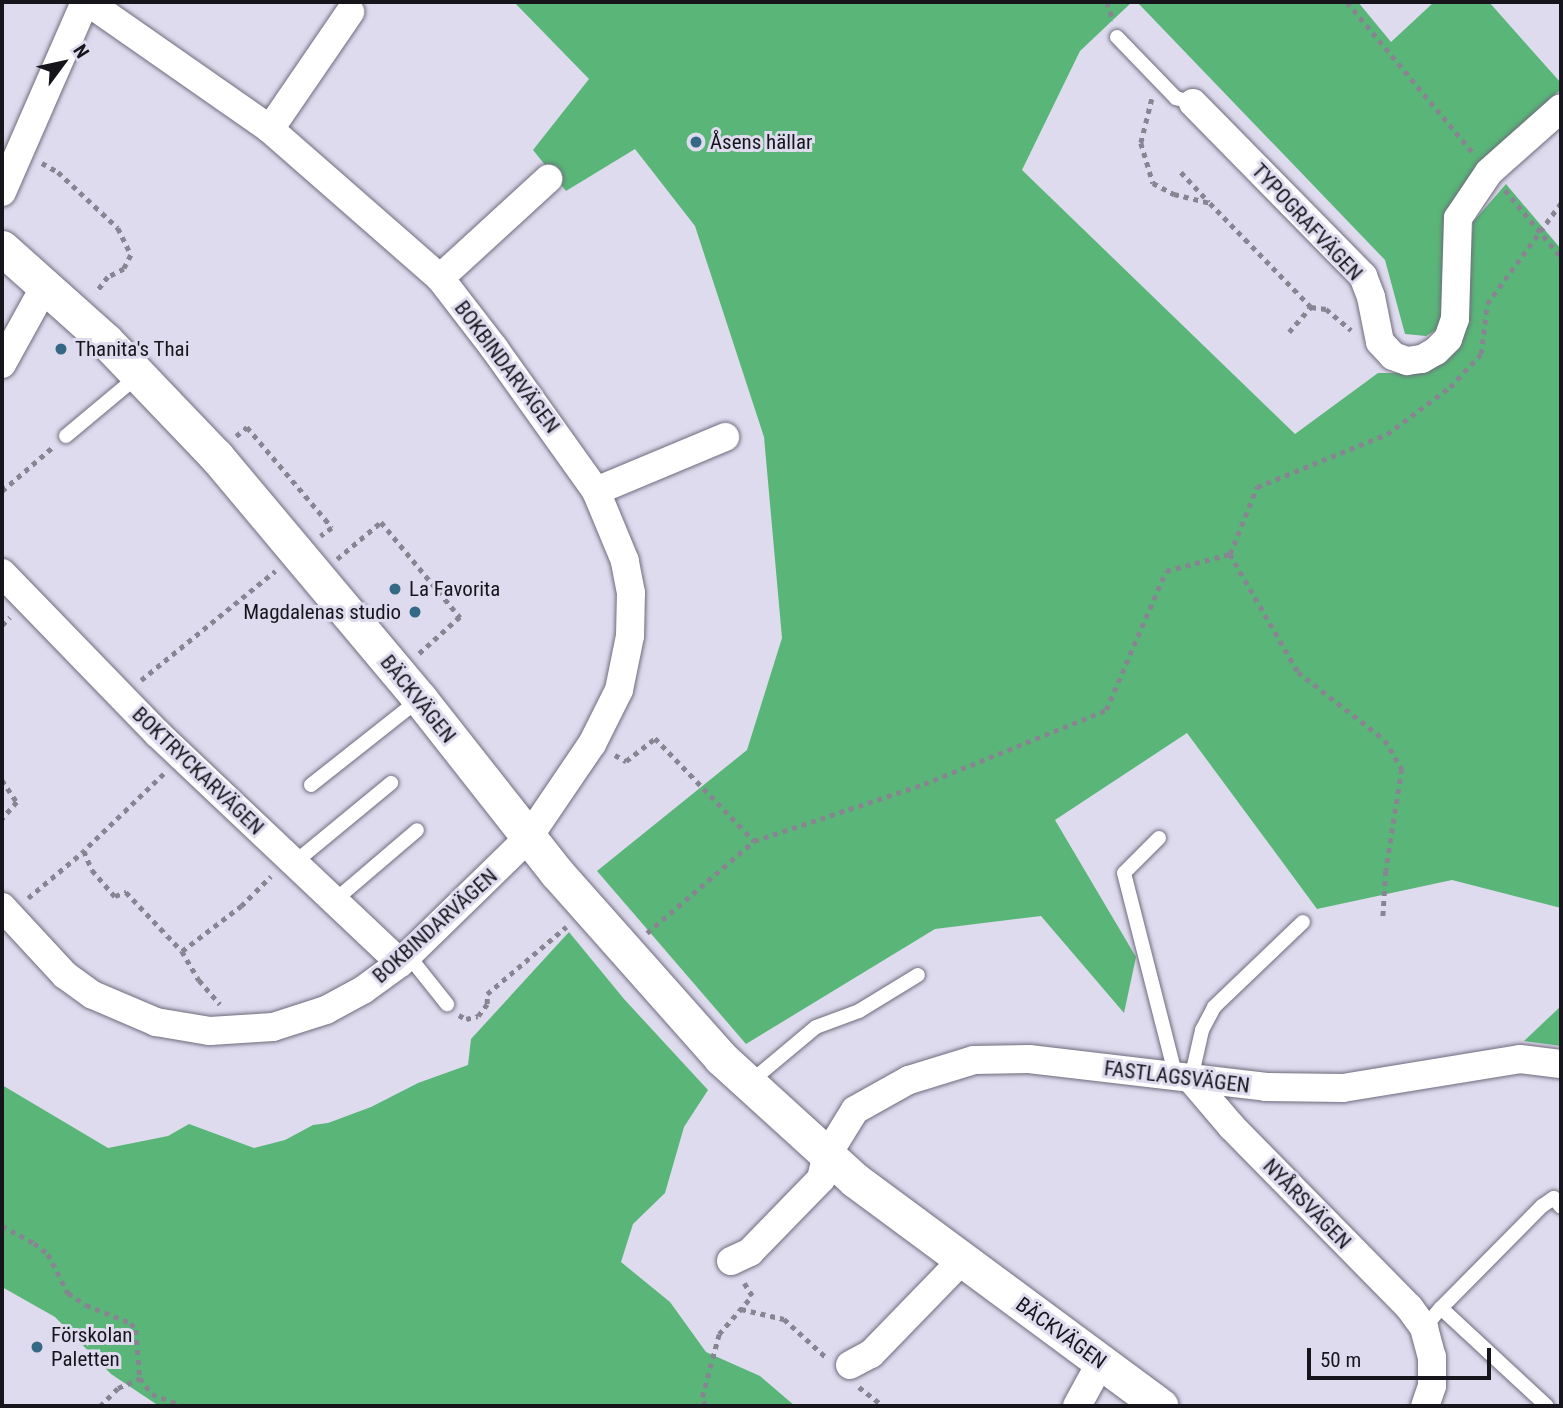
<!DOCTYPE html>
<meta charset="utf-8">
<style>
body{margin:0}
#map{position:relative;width:1563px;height:1408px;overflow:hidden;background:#dfdbef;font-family:"Roboto Condensed",sans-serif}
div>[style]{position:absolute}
.forest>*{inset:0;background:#59b678}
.path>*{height:4.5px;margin-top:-2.25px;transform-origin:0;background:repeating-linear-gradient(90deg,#888593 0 5px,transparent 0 10px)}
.roads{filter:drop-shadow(0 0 2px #6f6b7c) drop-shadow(0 0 2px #6f6b7c)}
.service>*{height:14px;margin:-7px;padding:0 7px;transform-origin:7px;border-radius:7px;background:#fff}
.minor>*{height:28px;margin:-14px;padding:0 14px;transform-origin:14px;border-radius:14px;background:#fff}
.tertiary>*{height:35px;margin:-17.5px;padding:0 17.5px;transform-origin:17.5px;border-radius:17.5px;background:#fff}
.dots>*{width:19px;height:19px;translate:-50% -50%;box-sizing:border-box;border:4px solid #dfdbef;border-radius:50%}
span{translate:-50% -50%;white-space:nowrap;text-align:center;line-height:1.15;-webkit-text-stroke:6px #dfdbef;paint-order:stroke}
.poi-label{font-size:21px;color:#17151c}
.left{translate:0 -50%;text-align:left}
.right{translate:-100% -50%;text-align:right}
.street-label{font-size:21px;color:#17151c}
.frame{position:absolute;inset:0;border:4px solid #17151c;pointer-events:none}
.north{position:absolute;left:28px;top:28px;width:70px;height:70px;-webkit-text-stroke:5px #dfdbef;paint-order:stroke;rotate:57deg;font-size:19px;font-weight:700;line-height:28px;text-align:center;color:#17151c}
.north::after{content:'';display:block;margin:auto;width:24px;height:32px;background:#17151c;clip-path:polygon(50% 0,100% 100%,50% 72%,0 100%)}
.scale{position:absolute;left:1307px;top:1348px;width:184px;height:32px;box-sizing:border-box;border:4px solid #17151c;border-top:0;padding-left:9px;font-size:21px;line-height:24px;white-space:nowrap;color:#17151c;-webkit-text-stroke:5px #dfdbef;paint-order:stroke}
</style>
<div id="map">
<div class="forest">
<div style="clip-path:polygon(514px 2px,1132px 2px,1080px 51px,1022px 170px,1295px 434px,1378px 373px,1411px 373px,1467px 310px,1473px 222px,1506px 184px,1561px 249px,1561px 908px,1452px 880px,1317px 909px,1187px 733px,1055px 820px,1136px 957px,1124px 1013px,1041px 916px,935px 929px,746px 1044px,597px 871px,747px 750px,782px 638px,764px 437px,695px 226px,635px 149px,566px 191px,533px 150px,589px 79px)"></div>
<div style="clip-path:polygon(1137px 2px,1358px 2px,1391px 42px,1434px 2px,1489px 2px,1561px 83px,1561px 89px,1486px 158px,1441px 327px,1426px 336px,1405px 334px,1385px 260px)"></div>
<div style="clip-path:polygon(569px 932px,624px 999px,708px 1090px,684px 1127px,665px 1193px,633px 1224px,621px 1262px,670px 1302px,706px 1352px,760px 1376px,795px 1406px,159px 1406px,111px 1374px,55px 1317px,2px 1287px,2px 1085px,108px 1148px,168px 1136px,189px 1124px,254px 1148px,285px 1140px,313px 1125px,328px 1123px,371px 1107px,418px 1083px,468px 1065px,471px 1039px)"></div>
<div style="clip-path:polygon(1561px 1006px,1561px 1046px,1524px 1041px)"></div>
</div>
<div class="path">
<div style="left:1107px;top:2px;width:20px;rotate:72deg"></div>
<div style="left:1347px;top:2px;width:198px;rotate:50.1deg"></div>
<div style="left:1152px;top:99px;width:45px;rotate:104deg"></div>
<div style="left:1141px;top:143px;width:42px;rotate:73.3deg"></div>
<div style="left:1153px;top:183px;width:24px;rotate:28deg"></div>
<div style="left:1174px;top:194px;width:37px;rotate:14deg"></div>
<div style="left:1210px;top:203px;width:145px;rotate:45.8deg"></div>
<div style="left:1311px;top:307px;width:15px;rotate:8deg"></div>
<div style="left:1326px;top:309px;width:33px;rotate:40deg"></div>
<div style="left:42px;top:163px;width:18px;rotate:29deg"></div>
<div style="left:58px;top:172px;width:82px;rotate:43deg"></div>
<div style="left:118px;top:228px;width:30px;rotate:64deg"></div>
<div style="left:131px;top:255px;width:16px;rotate:117deg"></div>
<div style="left:124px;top:269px;width:18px;rotate:153deg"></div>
<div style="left:108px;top:277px;width:20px;rotate:127deg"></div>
<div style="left:1181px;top:172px;width:41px;rotate:47deg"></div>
<div style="left:1505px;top:190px;width:87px;rotate:50.1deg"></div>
<div style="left:1289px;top:332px;width:33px;rotate:-49deg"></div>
<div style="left:236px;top:436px;width:14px;rotate:-39deg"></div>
<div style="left:247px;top:427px;width:121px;rotate:49.7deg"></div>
<div style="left:325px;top:519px;width:11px;rotate:52deg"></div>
<div style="left:332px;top:528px;width:14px;rotate:144deg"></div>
<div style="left:2px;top:491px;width:69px;rotate:-40.9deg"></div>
<div style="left:1230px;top:554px;width:72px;rotate:-68.1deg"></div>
<div style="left:1257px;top:487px;width:140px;rotate:-22.2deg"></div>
<div style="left:1387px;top:434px;width:79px;rotate:-36.7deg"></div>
<div style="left:1450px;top:387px;width:45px;rotate:-46.8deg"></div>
<div style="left:1481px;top:354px;width:50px;rotate:-83.2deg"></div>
<div style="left:1487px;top:304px;width:125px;rotate:-53.8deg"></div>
<div style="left:1230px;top:554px;width:136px;rotate:60deg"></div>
<div style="left:1298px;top:672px;width:110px;rotate:38deg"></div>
<div style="left:1385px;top:740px;width:34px;rotate:60deg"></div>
<div style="left:1402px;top:769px;width:103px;rotate:98.9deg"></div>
<div style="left:1386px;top:871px;width:47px;rotate:93.7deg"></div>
<div style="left:337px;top:559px;width:57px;rotate:-40.1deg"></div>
<div style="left:381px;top:522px;width:124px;rotate:50.3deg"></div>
<div style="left:460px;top:617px;width:55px;rotate:137.9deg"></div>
<div style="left:2px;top:625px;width:11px;rotate:-45deg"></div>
<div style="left:141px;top:680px;width:173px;rotate:-39.1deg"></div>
<div style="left:615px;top:755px;width:13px;rotate:29deg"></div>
<div style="left:626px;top:761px;width:37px;rotate:-38deg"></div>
<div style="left:655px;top:738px;width:143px;rotate:46.1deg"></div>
<div style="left:164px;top:774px;width:111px;rotate:136.1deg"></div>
<div style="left:84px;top:851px;width:21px;rotate:67deg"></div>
<div style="left:92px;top:870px;width:35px;rotate:49deg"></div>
<div style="left:115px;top:896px;width:12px;rotate:-20deg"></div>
<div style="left:126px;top:892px;width:81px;rotate:46.5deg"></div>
<div style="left:182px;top:951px;width:74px;rotate:-37.3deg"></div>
<div style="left:241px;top:906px;width:42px;rotate:-45deg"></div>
<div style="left:2px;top:780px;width:27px;rotate:56deg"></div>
<div style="left:17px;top:802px;width:23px;rotate:131deg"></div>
<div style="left:28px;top:898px;width:73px;rotate:-40deg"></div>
<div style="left:647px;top:933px;width:141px;rotate:-40.7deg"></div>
<div style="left:754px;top:841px;width:179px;rotate:-18.5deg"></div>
<div style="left:924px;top:784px;width:196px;rotate:-22.1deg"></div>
<div style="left:1106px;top:710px;width:151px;rotate:-66.7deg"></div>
<div style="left:1166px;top:571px;width:66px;rotate:-14.9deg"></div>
<div style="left:182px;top:951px;width:34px;rotate:60deg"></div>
<div style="left:199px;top:980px;width:32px;rotate:49deg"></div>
<div style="left:459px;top:1015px;width:8px;rotate:30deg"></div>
<div style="left:466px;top:1019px;width:12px;rotate:-14deg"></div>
<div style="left:478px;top:1016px;width:15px;rotate:-53deg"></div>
<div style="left:487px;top:1004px;width:10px;rotate:-90deg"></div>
<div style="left:487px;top:994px;width:104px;rotate:-40.3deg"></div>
<div style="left:2px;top:1226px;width:36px;rotate:28deg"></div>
<div style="left:34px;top:1243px;width:18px;rotate:38deg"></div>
<div style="left:48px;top:1254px;width:44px;rotate:62.9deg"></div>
<div style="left:68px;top:1293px;width:22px;rotate:34deg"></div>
<div style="left:86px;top:1305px;width:48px;rotate:21.8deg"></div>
<div style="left:131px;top:1323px;width:9px;rotate:54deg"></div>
<div style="left:136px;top:1330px;width:48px;rotate:85.2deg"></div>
<div style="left:140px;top:1378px;width:20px;rotate:53deg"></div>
<div style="left:152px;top:1394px;width:34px;rotate:21deg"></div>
<div style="left:741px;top:1309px;width:44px;rotate:13.1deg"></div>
<div style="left:784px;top:1319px;width:59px;rotate:42.3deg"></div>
<div style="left:859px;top:1387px;width:31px;rotate:38deg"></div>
<div style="left:100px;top:1406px;width:25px;rotate:-45deg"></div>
<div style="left:118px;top:1388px;width:24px;rotate:-24deg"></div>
<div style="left:705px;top:1406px;width:9px;rotate:-108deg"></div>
<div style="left:702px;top:1397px;width:65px;rotate:-74.9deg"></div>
<div style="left:719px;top:1334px;width:50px;rotate:-49deg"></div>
<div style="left:752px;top:1296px;width:15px;rotate:-122deg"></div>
</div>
<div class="roads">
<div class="service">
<div style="left:1117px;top:37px;width:85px;rotate:46deg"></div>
<div style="left:1176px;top:98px;width:18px;rotate:16deg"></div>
<div style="left:66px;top:436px;width:95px;rotate:-39.9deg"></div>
<div style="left:311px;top:785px;width:139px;rotate:-38.3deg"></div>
<div style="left:1159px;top:838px;width:49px;rotate:135deg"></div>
<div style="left:1124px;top:873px;width:211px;rotate:75.7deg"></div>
<div style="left:294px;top:863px;width:126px;rotate:-39.5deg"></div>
<div style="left:334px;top:901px;width:109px;rotate:-40.5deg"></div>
<div style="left:408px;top:955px;width:63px;rotate:51.5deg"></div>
<div style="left:1191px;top:1079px;width:50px;rotate:-77.3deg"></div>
<div style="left:1202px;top:1030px;width:26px;rotate:-62deg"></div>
<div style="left:1214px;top:1007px;width:123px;rotate:-43.7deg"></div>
<div style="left:749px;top:1083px;width:87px;rotate:-39.9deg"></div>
<div style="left:816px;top:1027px;width:46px;rotate:-20.4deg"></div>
<div style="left:859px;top:1011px;width:69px;rotate:-31.4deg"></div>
<div style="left:1441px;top:1308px;width:144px;rotate:-45.3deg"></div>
<div style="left:1542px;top:1206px;width:14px;rotate:-34deg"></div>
<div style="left:1554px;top:1198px;width:11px;rotate:52deg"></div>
<div style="left:1424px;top:1328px;width:26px;rotate:-50deg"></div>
<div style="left:1441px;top:1308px;width:144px;rotate:42.8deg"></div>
</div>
<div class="minor">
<div style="left:1193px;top:103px;width:243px;rotate:45.5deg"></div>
<div style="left:1363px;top:276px;width:22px;rotate:69deg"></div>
<div style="left:1371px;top:297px;width:46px;rotate:78.7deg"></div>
<div style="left:1380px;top:342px;width:19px;rotate:47deg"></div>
<div style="left:1393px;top:356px;width:15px;rotate:20deg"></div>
<div style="left:1407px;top:361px;width:15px;rotate:-8deg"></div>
<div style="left:1422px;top:359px;width:16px;rotate:-30deg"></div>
<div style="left:1436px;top:351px;width:17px;rotate:-45deg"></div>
<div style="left:1448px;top:339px;width:21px;rotate:-71deg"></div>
<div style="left:1455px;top:319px;width:101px;rotate:-88.3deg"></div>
<div style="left:1458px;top:218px;width:55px;rotate:-56deg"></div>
<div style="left:1489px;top:172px;width:96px;rotate:-41.6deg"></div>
<div style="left:270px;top:129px;width:142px;rotate:-55.6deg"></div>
<div style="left:2px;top:192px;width:207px;rotate:-66.4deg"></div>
<div style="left:440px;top:278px;width:147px;rotate:-42.5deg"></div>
<div style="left:2px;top:364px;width:89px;rotate:-61.1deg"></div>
<div style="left:596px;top:491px;width:140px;rotate:-22.7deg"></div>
<div style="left:2px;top:573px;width:224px;rotate:45.9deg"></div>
<div style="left:158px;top:734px;width:333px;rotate:43.4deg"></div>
<div style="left:2px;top:907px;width:93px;rotate:47.2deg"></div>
<div style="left:65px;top:975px;width:34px;rotate:36deg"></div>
<div style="left:93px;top:995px;width:69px;rotate:23.2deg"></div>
<div style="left:156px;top:1022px;width:55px;rotate:9.5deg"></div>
<div style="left:210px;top:1031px;width:63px;rotate:-3.6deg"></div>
<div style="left:273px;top:1027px;width:56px;rotate:-17.8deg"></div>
<div style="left:326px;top:1010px;width:42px;rotate:-28.4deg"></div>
<div style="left:363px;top:990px;width:46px;rotate:-36.1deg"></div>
<div style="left:400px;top:963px;width:179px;rotate:-44.3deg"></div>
<div style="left:528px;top:838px;width:114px;rotate:-55.8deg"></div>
<div style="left:592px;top:744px;width:60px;rotate:-63.4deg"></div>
<div style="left:619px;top:690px;width:55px;rotate:-78.5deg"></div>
<div style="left:630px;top:636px;width:43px;rotate:-88.7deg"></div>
<div style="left:631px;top:593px;width:33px;rotate:-101deg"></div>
<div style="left:625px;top:561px;width:76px;rotate:-112.5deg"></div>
<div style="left:596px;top:491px;width:176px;rotate:-125.5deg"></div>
<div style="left:494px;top:348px;width:88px;rotate:-127.6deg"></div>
<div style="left:440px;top:278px;width:226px;rotate:-138.8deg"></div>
<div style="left:270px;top:129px;width:222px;rotate:-145.1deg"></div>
<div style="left:1191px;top:1079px;width:63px;rotate:49.5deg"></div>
<div style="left:1232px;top:1127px;width:252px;rotate:45.5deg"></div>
<div style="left:1409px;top:1307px;width:26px;rotate:54deg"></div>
<div style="left:1424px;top:1328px;width:30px;rotate:75deg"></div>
<div style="left:1432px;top:1357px;width:29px;rotate:90deg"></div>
<div style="left:1432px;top:1386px;width:21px;rotate:109deg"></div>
<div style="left:731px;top:1261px;width:21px;rotate:-25deg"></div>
<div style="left:750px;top:1252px;width:102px;rotate:-45.8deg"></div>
<div style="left:821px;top:1179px;width:23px;rotate:-77deg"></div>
<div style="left:826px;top:1157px;width:55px;rotate:-58.3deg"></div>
<div style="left:855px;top:1110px;width:62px;rotate:-29.1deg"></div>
<div style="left:909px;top:1080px;width:68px;rotate:-17.1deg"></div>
<div style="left:974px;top:1060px;width:55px;rotate:-1deg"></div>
<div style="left:1029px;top:1059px;width:239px;rotate:6.7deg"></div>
<div style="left:1266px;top:1087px;width:77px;rotate:0.7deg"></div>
<div style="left:1343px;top:1088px;width:179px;rotate:-9.3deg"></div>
<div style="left:1520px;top:1059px;width:41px;rotate:7deg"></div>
<div style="left:850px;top:1365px;width:24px;rotate:-28deg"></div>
<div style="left:871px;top:1354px;width:131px;rotate:-45.9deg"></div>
<div style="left:1077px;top:1406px;width:50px;rotate:-61.4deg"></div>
</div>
<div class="tertiary">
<div style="left:2px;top:248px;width:140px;rotate:41.8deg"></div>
<div style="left:106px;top:341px;width:159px;rotate:46.3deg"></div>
<div style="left:216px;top:456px;width:317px;rotate:50deg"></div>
<div style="left:420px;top:699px;width:221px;rotate:51.8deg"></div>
<div style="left:557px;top:873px;width:247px;rotate:48.4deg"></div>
<div style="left:721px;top:1058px;width:181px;rotate:42.3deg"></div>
<div style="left:855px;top:1180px;width:380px;rotate:36.5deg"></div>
</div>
</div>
<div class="dots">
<div style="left:696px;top:142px;background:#356885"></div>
<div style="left:61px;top:349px;background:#356885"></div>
<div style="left:395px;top:589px;background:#356885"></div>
<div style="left:415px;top:612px;background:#356885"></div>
<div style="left:37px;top:1347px;background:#356885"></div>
</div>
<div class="poi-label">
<span class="left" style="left:710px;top:142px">Åsens hällar</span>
<span class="left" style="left:75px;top:349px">Thanita's Thai</span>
<span class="left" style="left:409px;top:589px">La Favorita</span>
<span class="right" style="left:401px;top:612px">Magdalenas studio</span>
<span class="left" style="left:51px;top:1347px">Förskolan<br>Paletten</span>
</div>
<div class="street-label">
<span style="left:1307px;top:222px;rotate:47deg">TYPOGRAFVÄGEN</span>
<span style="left:507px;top:367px;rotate:53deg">BOKBINDARVÄGEN</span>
<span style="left:418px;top:699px;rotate:51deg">BÄCKVÄGEN</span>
<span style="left:198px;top:771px;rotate:44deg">BOKTRYCKARVÄGEN</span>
<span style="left:435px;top:926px;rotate:-42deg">BOKBINDARVÄGEN</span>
<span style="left:1177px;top:1077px;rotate:7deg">FASTLAGSVÄGEN</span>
<span style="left:1307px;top:1204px;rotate:46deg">NYÅRSVÄGEN</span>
<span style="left:1061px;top:1333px;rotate:36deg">BÄCKVÄGEN</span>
</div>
<div class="frame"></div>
<div class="north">N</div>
<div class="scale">50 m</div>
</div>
